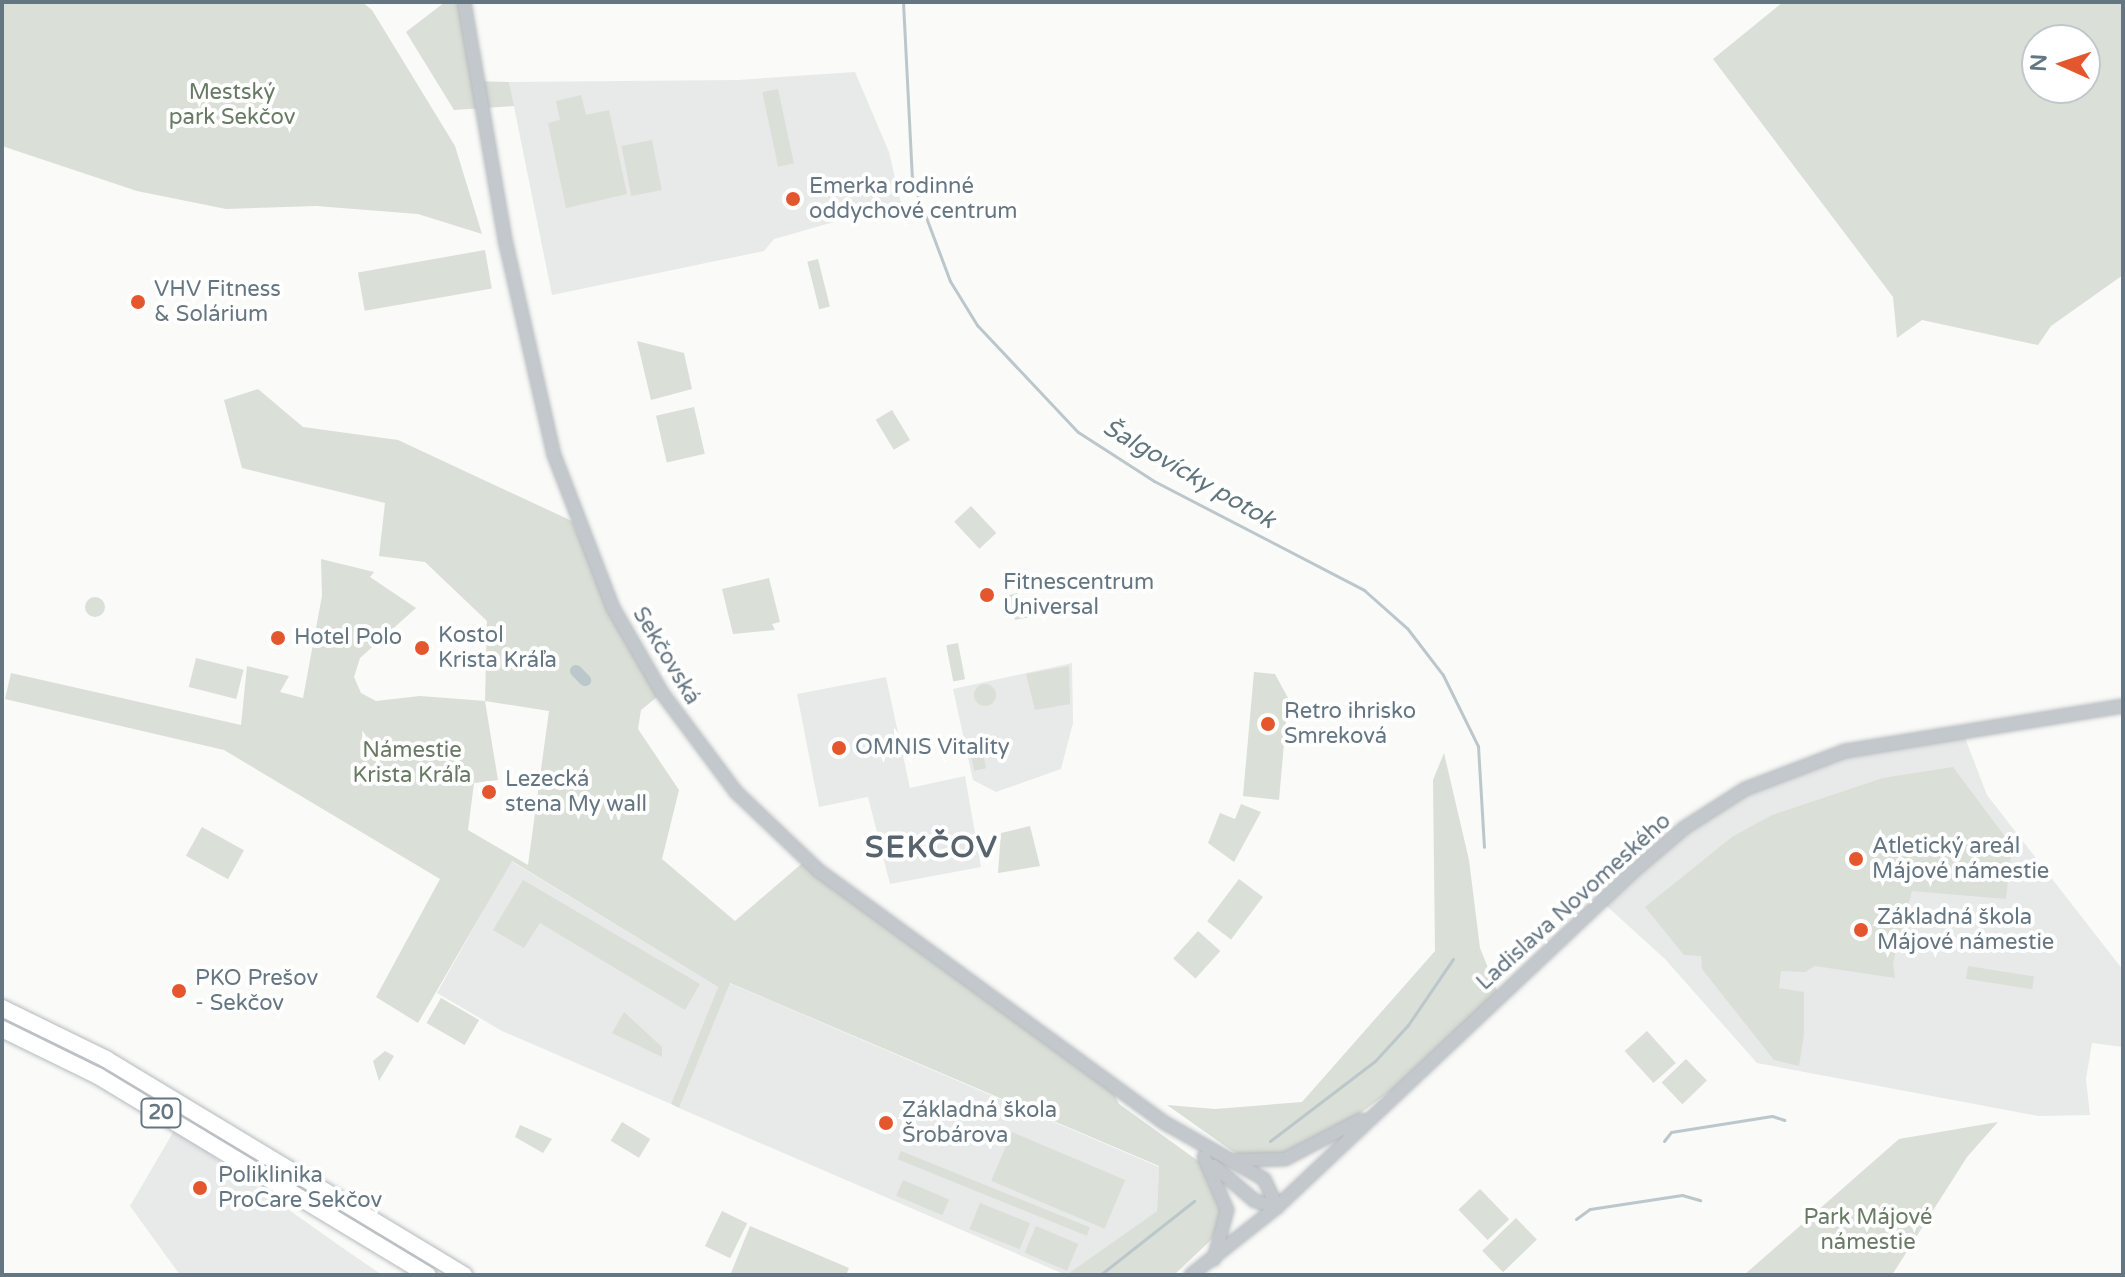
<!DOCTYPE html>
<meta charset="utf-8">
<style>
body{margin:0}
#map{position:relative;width:2125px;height:1277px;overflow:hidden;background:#fafaf8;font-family:"Varela Round",sans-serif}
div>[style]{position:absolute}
.built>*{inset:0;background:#e8e9e9}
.green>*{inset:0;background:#dadfd7;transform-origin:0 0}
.round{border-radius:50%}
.stream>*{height:3px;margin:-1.5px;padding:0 1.5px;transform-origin:1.5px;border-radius:1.5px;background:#bbc7cb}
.canal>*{height:12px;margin:-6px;padding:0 6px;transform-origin:6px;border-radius:6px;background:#bbc7cb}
.roads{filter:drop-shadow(0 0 2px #b5babe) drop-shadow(0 0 2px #b5babe)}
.tertiary>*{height:12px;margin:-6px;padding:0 6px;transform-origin:6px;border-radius:6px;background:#c3c8cc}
.primary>*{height:16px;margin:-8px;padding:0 8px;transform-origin:8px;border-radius:8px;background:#fff}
.dots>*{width:22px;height:22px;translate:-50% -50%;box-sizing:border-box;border:4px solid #fff;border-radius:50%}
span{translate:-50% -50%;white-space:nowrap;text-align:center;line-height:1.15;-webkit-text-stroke:8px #fff;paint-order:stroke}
.shield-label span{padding:2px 6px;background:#fff;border:2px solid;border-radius:6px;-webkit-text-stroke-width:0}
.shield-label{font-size:20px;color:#657683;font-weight:700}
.park-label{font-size:22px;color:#687a64}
.poi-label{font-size:22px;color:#657683}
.left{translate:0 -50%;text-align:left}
.street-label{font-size:22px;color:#657683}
.water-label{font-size:24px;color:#60757c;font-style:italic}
.district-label{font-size:30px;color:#57646e;font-weight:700;letter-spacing:2px}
.frame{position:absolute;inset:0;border:4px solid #657683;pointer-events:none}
.north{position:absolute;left:2021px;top:24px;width:80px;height:80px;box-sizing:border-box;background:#fff;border:2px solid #c1c8cd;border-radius:50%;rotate:273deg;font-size:22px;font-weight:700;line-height:32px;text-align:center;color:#657683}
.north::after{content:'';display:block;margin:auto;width:28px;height:36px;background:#e4572e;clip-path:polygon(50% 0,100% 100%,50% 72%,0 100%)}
</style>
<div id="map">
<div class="built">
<div style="clip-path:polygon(855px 72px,889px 152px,901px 203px,774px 239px,764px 251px,552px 295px,509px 82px,738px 80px)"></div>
<div style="clip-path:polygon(1072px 663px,1073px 723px,1061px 769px,996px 792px,973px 780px,953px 689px)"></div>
<div style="clip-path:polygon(886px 677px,910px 788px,965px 776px,981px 867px,890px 884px,868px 797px,819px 807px,797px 694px)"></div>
<div style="clip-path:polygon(1962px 730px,1987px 795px,2123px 970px,2123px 1047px,2092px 1043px,2086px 1079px,2090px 1115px,2038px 1116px,1757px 1063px,1665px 959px,1600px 900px,1665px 843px,1782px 772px)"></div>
<div style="clip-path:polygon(511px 861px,718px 987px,671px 1104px,502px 1031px,437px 993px)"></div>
<div style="clip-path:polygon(729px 983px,1159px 1167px,1157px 1211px,1066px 1275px,679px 1108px)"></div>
<div style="clip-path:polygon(175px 1129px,337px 1244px,382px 1275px,180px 1275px,130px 1206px)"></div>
</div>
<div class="green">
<div style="clip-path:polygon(2px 2px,362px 2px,372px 10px,455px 146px,482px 234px,418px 214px,316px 206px,226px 209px,137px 191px,2px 146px)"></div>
<div style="clip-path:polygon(445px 2px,461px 2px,473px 81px,509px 82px,514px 106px,454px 110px,406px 32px)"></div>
<div style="clip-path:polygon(evenodd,1783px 2px,2123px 2px,2123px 275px,2051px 326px,2038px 345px,1922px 320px,1897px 338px,1893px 297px,1713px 59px,1783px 2px,2037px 40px,2085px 40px,2085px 88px,2037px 88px,2037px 40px)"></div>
<div style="left:778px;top:89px;width:76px;height:16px;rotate:78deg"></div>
<div style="clip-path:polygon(581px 95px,586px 115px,609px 110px,627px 194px,566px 208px,548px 123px,560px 120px,556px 101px)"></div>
<div style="left:652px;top:140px;width:51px;height:31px;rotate:79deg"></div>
<div style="left:485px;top:250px;width:39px;height:129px;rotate:80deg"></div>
<div style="left:818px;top:259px;width:49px;height:11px;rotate:76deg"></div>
<div style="clip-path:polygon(637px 341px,684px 353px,692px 389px,651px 400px)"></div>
<div style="clip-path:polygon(evenodd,258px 389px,303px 427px,398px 440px,572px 521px,609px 608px,662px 693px,641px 710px,638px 729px,679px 790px,662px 859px,735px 921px,806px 860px,1109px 1082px,1119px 1104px,1201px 1163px,1220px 1197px,1220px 1223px,1212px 1239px,1174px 1275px,1066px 1275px,1157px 1211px,1159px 1166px,730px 983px,679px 1108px,671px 1104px,718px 987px,512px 861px,418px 1023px,376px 997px,440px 879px,224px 750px,5px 699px,11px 673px,241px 725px,247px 666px,289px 676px,280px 692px,303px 698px,322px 596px,321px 559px,374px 572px,370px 577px,416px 608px,360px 658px,354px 677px,361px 693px,376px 701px,420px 696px,485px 701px,487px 621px,425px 562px,379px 556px,385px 503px,242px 468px,224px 400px,258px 389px,485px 701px,549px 711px,528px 865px,468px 830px,474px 783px,498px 780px,485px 701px)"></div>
<div style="left:694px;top:407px;width:48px;height:39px;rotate:77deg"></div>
<div style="left:892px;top:410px;width:35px;height:19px;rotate:59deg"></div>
<div style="left:971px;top:506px;width:37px;height:23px;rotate:47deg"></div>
<div style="clip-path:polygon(769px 578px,780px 622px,772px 624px,775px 630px,733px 634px,722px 589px)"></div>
<div style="clip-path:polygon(1017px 593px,1025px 604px,1030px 617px,1015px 620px,1009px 595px)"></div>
<div class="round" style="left:85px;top:597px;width:20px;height:20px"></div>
<div style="left:958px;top:643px;width:37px;height:12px;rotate:79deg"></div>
<div style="left:196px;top:658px;width:49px;height:30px;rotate:14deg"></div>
<div style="clip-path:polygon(1069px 666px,1070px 704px,1035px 710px,1026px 674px)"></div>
<div style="clip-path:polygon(1254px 672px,1275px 674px,1288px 698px,1279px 800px,1243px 796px)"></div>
<div class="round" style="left:974px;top:684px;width:22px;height:22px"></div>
<div style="left:980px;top:740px;width:29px;height:12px;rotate:78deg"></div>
<div style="clip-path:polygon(1444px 753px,1469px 860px,1480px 948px,1501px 1000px,1401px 1095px,1389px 1092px,1343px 1126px,1294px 1152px,1245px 1160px,1167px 1105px,1215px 1109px,1302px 1102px,1435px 951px,1433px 780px)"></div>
<div style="clip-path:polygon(1953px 767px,2012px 846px,2006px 899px,1912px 891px,1893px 963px,1895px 978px,1815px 966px,1805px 972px,1781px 971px,1779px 988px,1804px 992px,1804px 1034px,1799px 1066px,1774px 1060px,1702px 969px,1701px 956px,1684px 955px,1645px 907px,1732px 837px,1772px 815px,1883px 778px)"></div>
<div style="clip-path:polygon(1241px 804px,1261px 812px,1234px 862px,1208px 843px,1220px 813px,1235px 819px)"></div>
<div style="clip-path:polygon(1030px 826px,1040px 866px,998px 873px,1001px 833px)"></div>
<div style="left:202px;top:827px;width:48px;height:33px;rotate:29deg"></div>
<div style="left:1239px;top:879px;width:30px;height:53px;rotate:37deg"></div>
<div style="clip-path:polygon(523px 880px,700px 984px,685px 1010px,540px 923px,524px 948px,493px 930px)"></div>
<div style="left:1198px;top:931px;width:30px;height:37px;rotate:42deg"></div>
<div style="left:1968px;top:966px;width:67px;height:13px;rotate:9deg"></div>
<div style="left:441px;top:998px;width:44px;height:29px;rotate:30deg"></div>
<div style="clip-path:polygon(624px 1012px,662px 1047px,662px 1057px,612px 1033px)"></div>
<div style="left:1647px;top:1031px;width:43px;height:30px;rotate:48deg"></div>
<div style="clip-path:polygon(385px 1051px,394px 1056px,379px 1081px,373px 1061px)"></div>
<div style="left:1686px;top:1059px;width:30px;height:34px;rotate:46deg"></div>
<div style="left:622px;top:1122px;width:33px;height:22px;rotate:31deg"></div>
<div style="clip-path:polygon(1998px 1122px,1967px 1157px,1892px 1275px,1744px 1275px,1899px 1139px)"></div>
<div style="clip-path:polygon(520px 1125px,552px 1139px,543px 1153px,515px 1137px)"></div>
<div style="left:1012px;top:1132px;width:123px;height:53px;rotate:23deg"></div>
<div style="left:901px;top:1151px;width:204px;height:9px;rotate:22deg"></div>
<div style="left:903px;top:1180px;width:50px;height:17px;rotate:23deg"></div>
<div style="left:1480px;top:1189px;width:42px;height:30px;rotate:46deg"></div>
<div style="left:980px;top:1203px;width:54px;height:28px;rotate:22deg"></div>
<div style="left:722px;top:1211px;width:28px;height:39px;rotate:26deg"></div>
<div style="left:1516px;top:1218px;width:30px;height:47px;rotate:46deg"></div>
<div style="clip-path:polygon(750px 1226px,849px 1268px,846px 1275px,731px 1273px)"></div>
<div style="left:1036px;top:1226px;width:46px;height:29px;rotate:23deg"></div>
</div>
<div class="stream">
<div style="left:903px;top:2px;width:178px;rotate:87.1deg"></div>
<div style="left:912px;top:180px;width:108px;rotate:69.4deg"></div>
<div style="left:950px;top:281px;width:52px;rotate:58.5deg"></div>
<div style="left:977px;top:325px;width:147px;rotate:46.7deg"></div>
<div style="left:1078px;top:432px;width:90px;rotate:32.8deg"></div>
<div style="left:1154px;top:481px;width:237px;rotate:27.4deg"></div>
<div style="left:1364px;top:590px;width:57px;rotate:41.5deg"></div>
<div style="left:1407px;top:628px;width:59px;rotate:52.5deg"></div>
<div style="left:1443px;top:675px;width:79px;rotate:63.8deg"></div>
<div style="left:1478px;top:746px;width:101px;rotate:86.6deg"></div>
<div style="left:1270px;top:1141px;width:132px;rotate:-37.3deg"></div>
<div style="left:1375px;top:1061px;width:49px;rotate:-47.5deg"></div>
<div style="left:1408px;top:1025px;width:80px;rotate:-55.7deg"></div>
<div style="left:1664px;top:1141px;width:11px;rotate:-52deg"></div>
<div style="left:1671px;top:1132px;width:102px;rotate:-9deg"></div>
<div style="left:1772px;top:1116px;width:13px;rotate:18deg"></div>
<div style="left:1576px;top:1219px;width:17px;rotate:-36deg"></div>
<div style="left:1590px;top:1209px;width:93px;rotate:-8.7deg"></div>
<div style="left:1682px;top:1195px;width:19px;rotate:16deg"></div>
<div style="left:1100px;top:1275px;width:120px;rotate:-38.2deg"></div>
</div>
<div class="canal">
<div style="left:576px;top:671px;width:13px;rotate:45deg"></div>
</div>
<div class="roads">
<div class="tertiary">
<div style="left:464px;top:2px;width:246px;rotate:80.2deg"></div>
<div style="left:506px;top:244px;width:216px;rotate:77.2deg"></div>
<div style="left:554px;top:455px;width:164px;rotate:68.9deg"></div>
<div style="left:613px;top:608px;width:98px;rotate:60deg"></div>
<div style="left:662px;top:693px;width:124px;rotate:53.2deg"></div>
<div style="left:736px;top:792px;width:115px;rotate:43.6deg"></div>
<div style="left:819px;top:871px;width:428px;rotate:36.1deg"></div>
<div style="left:1165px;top:1123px;width:114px;rotate:29.5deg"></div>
<div style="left:1264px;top:1179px;width:31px;rotate:65deg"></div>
<div style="left:1204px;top:1157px;width:58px;rotate:66.5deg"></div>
<div style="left:1227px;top:1210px;width:51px;rotate:104.9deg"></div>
<div style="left:1236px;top:1160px;width:49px;rotate:-1.2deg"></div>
<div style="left:1285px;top:1159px;width:85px;rotate:-27.5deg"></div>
<div style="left:1214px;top:1166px;width:54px;rotate:40.5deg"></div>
<div style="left:1255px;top:1201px;width:23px;rotate:15deg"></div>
<div style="left:1191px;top:1275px;width:110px;rotate:-38.3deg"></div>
<div style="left:1277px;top:1207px;width:493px;rotate:-43.3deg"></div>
<div style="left:1636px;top:869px;width:63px;rotate:-40.5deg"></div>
<div style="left:1684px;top:828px;width:72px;rotate:-32.6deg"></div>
<div style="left:1745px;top:789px;width:107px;rotate:-20.8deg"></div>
<div style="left:1845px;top:751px;width:282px;rotate:-9.2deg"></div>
</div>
<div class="primary">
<div style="left:2px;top:1008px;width:116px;rotate:26.1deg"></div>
<div style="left:106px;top:1059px;width:418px;rotate:31.1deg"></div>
<div style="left:2px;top:1029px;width:107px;rotate:26.1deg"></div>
<div style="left:98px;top:1076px;width:385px;rotate:31.1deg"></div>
</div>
</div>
<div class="dots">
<div style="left:793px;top:199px;background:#e4572e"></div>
<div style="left:138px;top:302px;background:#e4572e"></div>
<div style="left:987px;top:595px;background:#e4572e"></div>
<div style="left:278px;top:638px;background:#e4572e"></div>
<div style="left:422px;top:648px;background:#e4572e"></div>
<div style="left:1268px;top:724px;background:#e4572e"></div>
<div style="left:839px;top:748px;background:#e4572e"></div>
<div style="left:489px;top:792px;background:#e4572e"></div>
<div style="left:1856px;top:859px;background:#e4572e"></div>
<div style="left:1861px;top:930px;background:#e4572e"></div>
<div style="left:179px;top:991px;background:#e4572e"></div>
<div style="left:886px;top:1123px;background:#e4572e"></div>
<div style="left:200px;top:1188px;background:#e4572e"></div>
</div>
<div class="shield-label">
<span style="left:161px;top:1113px">20</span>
</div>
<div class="park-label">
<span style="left:232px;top:105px">Mestský<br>park Sekčov</span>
<span style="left:412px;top:763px">Námestie<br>Krista Kráľa</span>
<span style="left:1868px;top:1230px">Park Májové<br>námestie</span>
</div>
<div class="poi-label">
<span class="left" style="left:809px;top:199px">Emerka rodinné<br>oddychové centrum</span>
<span class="left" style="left:154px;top:302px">VHV Fitness<br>&amp; Solárium</span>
<span class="left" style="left:1003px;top:595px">Fitnescentrum<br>Universal</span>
<span class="left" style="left:438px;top:648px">Kostol<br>Krista Kráľa</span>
<span class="left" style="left:294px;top:638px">Hotel Polo</span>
<span class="left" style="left:1284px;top:724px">Retro ihrisko<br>Smreková</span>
<span class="left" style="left:855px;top:748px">OMNIS Vitality</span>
<span class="left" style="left:505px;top:792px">Lezecká<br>stena My wall</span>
<span class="left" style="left:1872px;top:859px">Atletický areál<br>Májové námestie</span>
<span class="left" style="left:1877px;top:930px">Základná škola<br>Májové námestie</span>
<span class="left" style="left:195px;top:991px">PKO Prešov<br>- Sekčov</span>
<span class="left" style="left:902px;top:1123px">Základná škola<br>Šrobárova</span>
<span class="left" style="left:218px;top:1188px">Poliklinika<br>ProCare Sekčov</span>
</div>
<div class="street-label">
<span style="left:666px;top:656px;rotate:59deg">Sekčovská</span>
<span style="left:1574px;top:902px;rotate:-42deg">Ladislava Novomeského</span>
</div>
<div class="water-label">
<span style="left:1189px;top:474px;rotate:30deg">Šalgovícky potok</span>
</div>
<div class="district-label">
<span style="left:932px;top:848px">SEKČOV</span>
</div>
<div class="frame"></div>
<div class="north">N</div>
</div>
